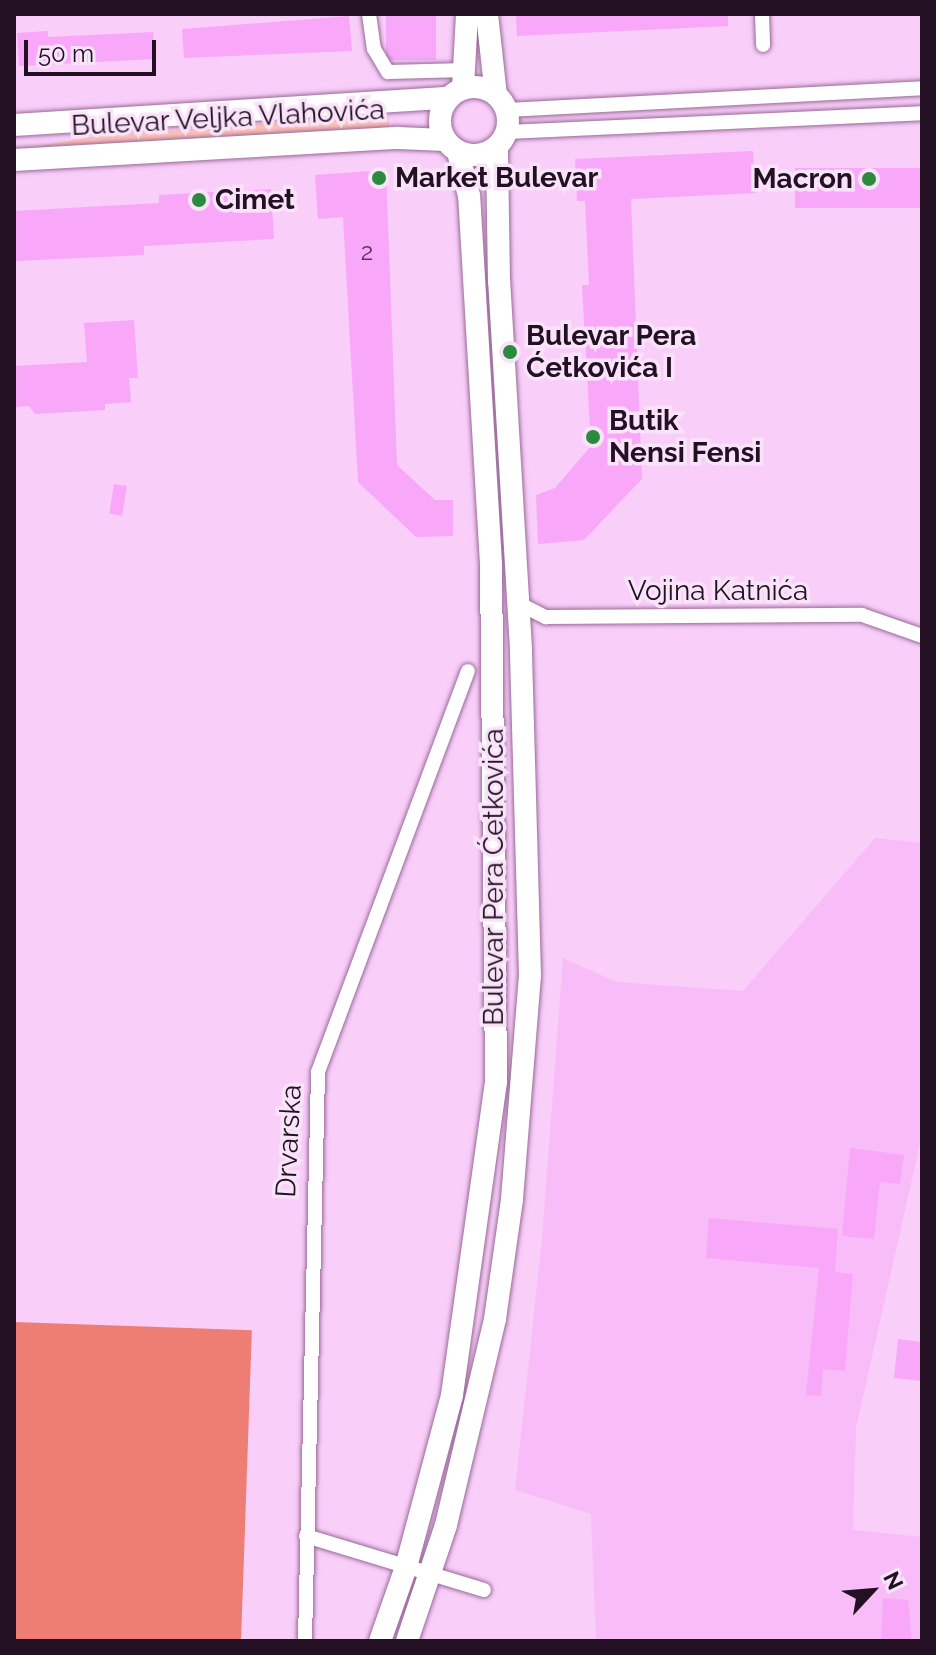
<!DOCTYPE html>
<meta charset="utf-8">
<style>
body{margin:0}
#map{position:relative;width:936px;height:1655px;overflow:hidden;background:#f9cef9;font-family:Raleway,sans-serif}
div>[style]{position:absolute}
.built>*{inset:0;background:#f8bdf8}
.green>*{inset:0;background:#fdbfb7}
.forest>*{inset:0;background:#ee7d73;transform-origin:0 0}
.building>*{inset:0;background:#f8a7f9;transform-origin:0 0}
.roads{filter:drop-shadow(0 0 2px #996999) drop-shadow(0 0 2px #996999)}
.minor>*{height:14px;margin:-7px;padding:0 7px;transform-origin:7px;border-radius:7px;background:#fff}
.secondary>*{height:22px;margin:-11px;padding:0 11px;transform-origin:11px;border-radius:11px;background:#fff}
.secondary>.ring{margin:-11px;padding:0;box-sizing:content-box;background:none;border:22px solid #fff;border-radius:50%}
.dots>*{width:22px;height:22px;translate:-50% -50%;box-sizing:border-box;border:4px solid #f9e3f9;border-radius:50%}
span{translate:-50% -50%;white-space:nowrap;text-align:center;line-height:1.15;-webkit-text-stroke:7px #f9e3f9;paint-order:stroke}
.number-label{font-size:24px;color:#583658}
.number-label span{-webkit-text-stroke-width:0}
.street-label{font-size:28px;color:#231023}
.poi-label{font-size:28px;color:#231023;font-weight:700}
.left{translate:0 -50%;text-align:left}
.right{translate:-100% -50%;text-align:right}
.frame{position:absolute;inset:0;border:16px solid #231023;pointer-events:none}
.north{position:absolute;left:832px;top:1551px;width:80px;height:80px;-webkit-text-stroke:6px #f9e3f9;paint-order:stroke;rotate:64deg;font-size:22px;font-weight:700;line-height:32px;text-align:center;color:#231023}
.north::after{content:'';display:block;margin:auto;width:28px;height:36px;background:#231023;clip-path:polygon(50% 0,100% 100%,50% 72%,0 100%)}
.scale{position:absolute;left:24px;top:40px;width:132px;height:36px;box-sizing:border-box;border:4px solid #231023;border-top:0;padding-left:10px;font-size:24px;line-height:28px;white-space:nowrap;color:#231023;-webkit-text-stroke:6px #f9e3f9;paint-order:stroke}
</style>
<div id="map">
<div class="built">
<div style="clip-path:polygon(875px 838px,922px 843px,922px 1135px,856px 1428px,853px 1530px,922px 1537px,922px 1641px,596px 1641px,591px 1514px,515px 1490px,542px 1239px,563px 958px,617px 982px,743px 991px)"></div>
</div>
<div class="green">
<div style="clip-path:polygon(388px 115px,390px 132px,14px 150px,97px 136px)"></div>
</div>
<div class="forest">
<div style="left:14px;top:1322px;width:238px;height:319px;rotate:2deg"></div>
</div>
<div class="building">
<div style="left:386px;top:14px;width:50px;height:46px"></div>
<div style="clip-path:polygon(516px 14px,728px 14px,728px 26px,517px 36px)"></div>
<div style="clip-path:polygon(349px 16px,352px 51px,184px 58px,182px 29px)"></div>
<div style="clip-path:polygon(48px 31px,48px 37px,153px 32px,155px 59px,19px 66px,17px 33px)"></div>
<div style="clip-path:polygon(753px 151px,755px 193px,631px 199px,642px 479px,584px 540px,538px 544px,536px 495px,555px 488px,591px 446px,582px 285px,589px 285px,585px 201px,577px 201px,575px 159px)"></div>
<div style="left:922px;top:168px;width:40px;height:127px;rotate:90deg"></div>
<div style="clip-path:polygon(386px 170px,397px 465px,435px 500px,453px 500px,453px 536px,416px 537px,358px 482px,343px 217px,318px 219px,315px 175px)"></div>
<div style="clip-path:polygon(271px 189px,274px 239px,144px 246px,144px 255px,16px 261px,14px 211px,159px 203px,159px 195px)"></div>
<div style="clip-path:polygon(134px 320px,138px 378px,129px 378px,131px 402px,105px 404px,105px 410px,35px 414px,29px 406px,16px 407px,14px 366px,87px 362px,84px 323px)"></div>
<div style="left:114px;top:484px;width:13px;height:30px;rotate:9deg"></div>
<div style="clip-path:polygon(850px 1148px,904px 1155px,900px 1184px,880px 1182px,874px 1239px,842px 1236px)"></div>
<div style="clip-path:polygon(709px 1218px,838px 1229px,835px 1272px,853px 1274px,845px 1371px,823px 1369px,821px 1396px,806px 1395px,819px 1268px,706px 1258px)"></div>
<div style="clip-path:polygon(898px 1339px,922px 1342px,922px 1381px,894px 1378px)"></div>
<div style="clip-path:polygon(883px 1598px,908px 1600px,912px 1641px,881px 1641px)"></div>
</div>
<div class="roads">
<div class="minor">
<div style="left:369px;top:14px;width:35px;rotate:82deg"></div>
<div style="left:374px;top:49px;width:27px;rotate:59deg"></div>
<div style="left:388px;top:72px;width:78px;rotate:-1.5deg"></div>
<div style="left:762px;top:14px;width:31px;rotate:88deg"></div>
<div style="left:507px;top:110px;width:416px;rotate:-3deg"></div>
<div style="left:507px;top:132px;width:415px;rotate:-2.6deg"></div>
<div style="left:516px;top:602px;width:34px;rotate:27deg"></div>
<div style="left:546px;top:617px;width:316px;rotate:-0.4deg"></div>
<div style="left:862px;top:615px;width:64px;rotate:19.3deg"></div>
<div style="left:306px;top:1536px;width:186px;rotate:16.9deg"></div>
<div style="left:305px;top:1641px;width:569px;rotate:-88.69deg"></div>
<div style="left:318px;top:1072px;width:428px;rotate:-69.5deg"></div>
</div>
<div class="secondary">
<div style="left:487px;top:14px;width:81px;rotate:83.7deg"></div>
<div class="ring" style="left:440px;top:87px;width:46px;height:46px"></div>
<div style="left:463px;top:88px;width:74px;rotate:-86.9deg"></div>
<div style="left:14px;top:125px;width:436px;rotate:-3.6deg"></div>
<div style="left:14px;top:160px;width:385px;rotate:-3.3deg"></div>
<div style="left:398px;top:138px;width:47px;rotate:2.4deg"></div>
<div style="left:380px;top:1641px;width:78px;rotate:-70.6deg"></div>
<div style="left:406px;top:1567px;width:178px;rotate:-75deg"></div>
<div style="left:452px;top:1395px;width:317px;rotate:-82deg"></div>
<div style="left:496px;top:1081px;width:517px;rotate:-90.55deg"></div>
<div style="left:491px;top:564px;width:369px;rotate:-93.4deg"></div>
<div style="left:469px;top:196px;width:45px;rotate:-104deg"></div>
<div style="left:407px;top:1641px;width:122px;rotate:-71.4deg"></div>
<div style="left:446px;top:1525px;width:212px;rotate:-76.6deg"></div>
<div style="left:495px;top:1319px;width:121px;rotate:-81.9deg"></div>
<div style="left:512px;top:1199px;width:224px;rotate:-85.4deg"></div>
<div style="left:530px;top:976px;width:327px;rotate:-91.6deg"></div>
<div style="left:521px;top:649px;width:369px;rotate:-93.4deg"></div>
<div style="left:499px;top:281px;width:134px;rotate:-90.9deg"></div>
</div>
</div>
<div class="dots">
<div style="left:379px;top:178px;background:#2b8a3d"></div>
<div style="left:869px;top:179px;background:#2b8a3d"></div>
<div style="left:199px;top:200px;background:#2b8a3d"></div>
<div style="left:510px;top:352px;background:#2b8a3d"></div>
<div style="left:593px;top:437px;background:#2b8a3d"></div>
</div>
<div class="number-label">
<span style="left:367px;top:252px">2</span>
</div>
<div class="street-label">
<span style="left:228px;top:118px;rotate:-3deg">Bulevar Veljka Vlahovića</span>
<span style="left:718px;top:591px">Vojina Katnića</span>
<span style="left:494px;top:877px;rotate:-90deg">Bulevar Pera Ćetkovića</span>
<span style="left:289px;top:1141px;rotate:-87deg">Drvarska</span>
</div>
<div class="poi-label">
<span class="left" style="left:395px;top:178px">Market Bulevar</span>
<span class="right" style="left:853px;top:179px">Macron</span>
<span class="left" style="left:215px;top:200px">Cimet</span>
<span class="left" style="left:526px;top:352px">Bulevar Pera<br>Ćetkovića I</span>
<span class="left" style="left:609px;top:437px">Butik<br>Nensi Fensi</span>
</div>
<div class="frame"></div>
<div class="north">N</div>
<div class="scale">50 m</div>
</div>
